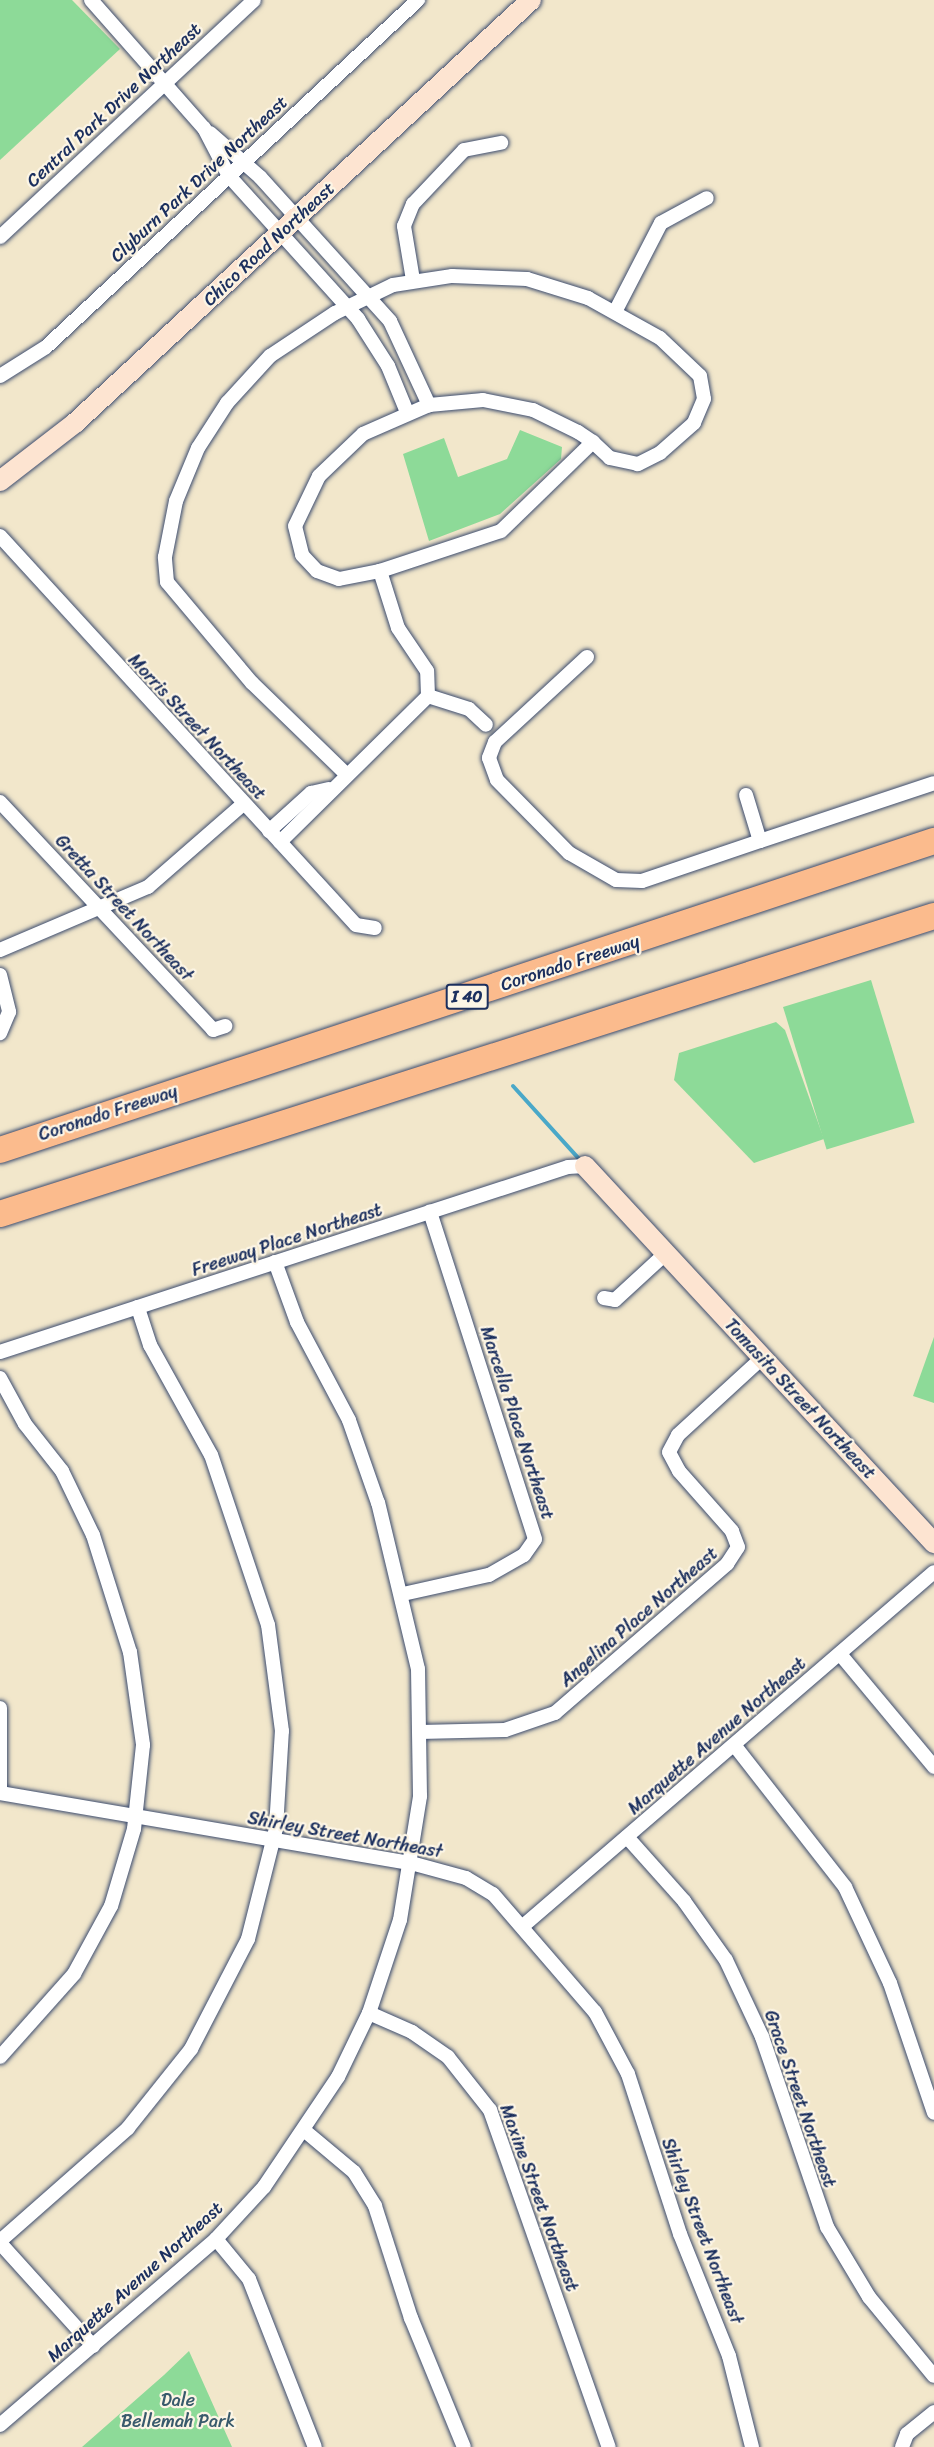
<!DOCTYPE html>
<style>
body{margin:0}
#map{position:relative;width:934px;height:2447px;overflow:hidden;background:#f2e7cb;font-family:Sriracha,sans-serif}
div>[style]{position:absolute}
.green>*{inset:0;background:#8dda98;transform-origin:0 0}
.stream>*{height:4px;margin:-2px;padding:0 2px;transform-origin:2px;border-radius:2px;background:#4aa8c8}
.roads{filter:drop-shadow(0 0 2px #3b4b6e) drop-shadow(0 0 2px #3b4b6e)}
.street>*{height:14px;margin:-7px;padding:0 7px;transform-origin:7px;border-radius:7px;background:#fff}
.secondary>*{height:20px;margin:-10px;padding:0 10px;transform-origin:10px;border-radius:10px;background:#fde4d1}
.highway>*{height:26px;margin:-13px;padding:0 13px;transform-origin:13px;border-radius:13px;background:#fbbb8d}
span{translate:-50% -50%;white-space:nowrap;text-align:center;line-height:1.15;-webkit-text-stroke:4.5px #fcf5e5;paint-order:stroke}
.shield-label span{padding:2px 4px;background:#fcf5e5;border:2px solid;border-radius:4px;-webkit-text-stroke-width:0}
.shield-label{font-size:16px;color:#1b2f5e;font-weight:700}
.street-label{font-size:18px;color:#1b2f5e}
.park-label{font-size:18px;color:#385a6c}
</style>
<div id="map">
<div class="green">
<div style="clip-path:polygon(0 0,72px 0,120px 49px,0 160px)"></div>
<div style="clip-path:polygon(520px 430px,562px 447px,561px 459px,500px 514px,429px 541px,403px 454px,444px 438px,458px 477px,507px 459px)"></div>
<div style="left:871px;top:980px;width:149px;height:92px;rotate:73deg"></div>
<div style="clip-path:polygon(776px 1022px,785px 1030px,824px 1139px,754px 1163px,674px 1080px,679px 1053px)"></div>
<div style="clip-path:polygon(934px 1337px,934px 1403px,913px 1396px)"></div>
<div style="clip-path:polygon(189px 2351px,232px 2447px,82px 2447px,164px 2375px)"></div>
</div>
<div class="stream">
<div style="left:513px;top:1086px;width:101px;rotate:47.8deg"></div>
</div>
<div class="roads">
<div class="street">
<div style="left:91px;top:0;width:171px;rotate:48.6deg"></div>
<div style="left:204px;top:128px;width:54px;rotate:62.5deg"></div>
<div style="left:229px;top:176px;width:193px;rotate:47.9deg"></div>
<div style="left:358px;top:319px;width:56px;rotate:57.4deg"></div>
<div style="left:388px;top:366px;width:50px;rotate:67.6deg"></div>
<div style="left:210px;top:133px;width:67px;rotate:41.3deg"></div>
<div style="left:260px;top:177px;width:194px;rotate:47.9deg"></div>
<div style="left:390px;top:321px;width:93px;rotate:65.1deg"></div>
<div style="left:0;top:237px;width:347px;rotate:-43deg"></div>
<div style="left:413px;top:280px;width:55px;rotate:-99.5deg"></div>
<div style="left:404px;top:226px;width:24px;rotate:-68deg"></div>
<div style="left:413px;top:204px;width:74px;rotate:-46.6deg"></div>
<div style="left:464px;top:150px;width:38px;rotate:-11deg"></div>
<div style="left:616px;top:310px;width:98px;rotate:-62.7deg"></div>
<div style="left:661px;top:223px;width:52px;rotate:-28.5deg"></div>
<div style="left:0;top:376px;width:54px;rotate:-32.2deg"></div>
<div style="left:46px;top:347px;width:509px;rotate:-43.01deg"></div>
<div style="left:0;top:536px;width:527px;rotate:47.54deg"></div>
<div style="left:356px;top:925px;width:19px;rotate:9deg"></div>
<div style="left:587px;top:657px;width:125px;rotate:137.3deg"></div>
<div style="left:495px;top:742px;width:17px;rotate:111deg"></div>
<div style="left:489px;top:758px;width:23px;rotate:70deg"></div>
<div style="left:497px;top:780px;width:103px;rotate:45.4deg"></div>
<div style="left:569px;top:853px;width:54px;rotate:29.9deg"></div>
<div style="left:616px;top:880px;width:26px;rotate:2deg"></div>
<div style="left:642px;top:881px;width:125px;rotate:-18.7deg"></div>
<div style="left:428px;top:696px;width:43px;rotate:17.6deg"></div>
<div style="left:469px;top:709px;width:23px;rotate:43deg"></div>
<div style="left:346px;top:774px;width:131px;rotate:-135.9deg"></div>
<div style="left:252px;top:683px;width:132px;rotate:-130.1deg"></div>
<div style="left:167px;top:582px;width:25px;rotate:-95deg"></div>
<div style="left:165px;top:557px;width:57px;rotate:-78.9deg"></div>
<div style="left:176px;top:501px;width:57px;rotate:-67.5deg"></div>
<div style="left:198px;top:448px;width:54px;rotate:-57.2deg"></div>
<div style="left:227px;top:403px;width:64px;rotate:-47.5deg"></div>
<div style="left:270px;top:356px;width:78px;rotate:-33.5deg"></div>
<div style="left:335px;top:313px;width:64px;rotate:-25.8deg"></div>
<div style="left:393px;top:285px;width:60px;rotate:-8.7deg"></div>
<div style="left:452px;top:276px;width:75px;rotate:2.3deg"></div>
<div style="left:527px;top:279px;width:64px;rotate:17.3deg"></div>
<div style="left:588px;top:298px;width:82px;rotate:29.1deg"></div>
<div style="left:660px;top:338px;width:55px;rotate:43.5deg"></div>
<div style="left:700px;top:376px;width:23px;rotate:80deg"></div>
<div style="left:704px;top:399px;width:26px;rotate:113deg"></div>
<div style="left:694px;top:423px;width:45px;rotate:138.6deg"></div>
<div style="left:660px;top:453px;width:25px;rotate:153deg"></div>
<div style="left:638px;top:464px;width:29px;rotate:-168deg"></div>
<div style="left:610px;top:458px;width:23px;rotate:-137deg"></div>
<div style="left:593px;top:442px;width:18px;rotate:-146deg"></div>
<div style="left:578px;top:432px;width:50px;rotate:-153.9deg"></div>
<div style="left:533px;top:410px;width:51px;rotate:-168.7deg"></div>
<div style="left:483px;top:400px;width:54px;rotate:174.7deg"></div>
<div style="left:429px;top:405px;width:72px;rotate:156.3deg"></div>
<div style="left:363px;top:434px;width:61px;rotate:136.3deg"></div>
<div style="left:319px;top:476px;width:55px;rotate:115.6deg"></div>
<div style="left:295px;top:526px;width:30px;rotate:76deg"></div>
<div style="left:302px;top:555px;width:22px;rotate:47deg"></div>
<div style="left:317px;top:571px;width:23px;rotate:20deg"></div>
<div style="left:339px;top:579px;width:42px;rotate:-11deg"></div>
<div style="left:380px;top:571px;width:127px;rotate:-18.3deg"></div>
<div style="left:501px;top:531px;width:128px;rotate:-44.1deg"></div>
<div style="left:746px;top:795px;width:48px;rotate:73.1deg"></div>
<div style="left:760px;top:841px;width:183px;rotate:-18.4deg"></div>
<div style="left:0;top:802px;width:312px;rotate:46.9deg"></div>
<div style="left:213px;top:1030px;width:13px;rotate:-18deg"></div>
<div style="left:269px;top:831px;width:57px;rotate:-42.1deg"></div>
<div style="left:311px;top:793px;width:18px;rotate:-13deg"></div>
<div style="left:280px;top:842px;width:208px;rotate:-44.6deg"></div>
<div style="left:428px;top:696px;width:25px;rotate:-92deg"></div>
<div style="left:427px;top:671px;width:52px;rotate:-124deg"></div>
<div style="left:398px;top:628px;width:60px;rotate:-107.5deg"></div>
<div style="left:0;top:950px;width:161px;rotate:-23.1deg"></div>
<div style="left:148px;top:887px;width:126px;rotate:-41.1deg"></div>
<div style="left:0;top:975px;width:38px;rotate:76deg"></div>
<div style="left:9px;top:1012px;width:23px;rotate:113deg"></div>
<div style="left:604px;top:1298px;width:11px;rotate:10deg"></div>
<div style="left:615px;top:1300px;width:68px;rotate:-42.6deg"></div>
<div style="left:0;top:1352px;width:597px;rotate:-18.04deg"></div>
<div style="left:568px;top:1167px;width:17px;rotate:-3deg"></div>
<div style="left:0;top:1378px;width:52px;rotate:61.5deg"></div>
<div style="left:25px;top:1424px;width:60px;rotate:51.8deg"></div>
<div style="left:62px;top:1471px;width:71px;rotate:64.2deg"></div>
<div style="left:93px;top:1535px;width:123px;rotate:72.5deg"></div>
<div style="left:130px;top:1652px;width:94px;rotate:82deg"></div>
<div style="left:143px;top:1745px;width:84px;rotate:96.1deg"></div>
<div style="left:134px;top:1829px;width:80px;rotate:106.6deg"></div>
<div style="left:111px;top:1906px;width:77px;rotate:118.6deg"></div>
<div style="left:74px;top:1974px;width:111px;rotate:131.7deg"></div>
<div style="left:403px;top:1594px;width:88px;rotate:-12.5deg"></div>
<div style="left:489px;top:1575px;width:40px;rotate:-29.7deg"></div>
<div style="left:524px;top:1555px;width:19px;rotate:-55deg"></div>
<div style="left:535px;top:1539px;width:344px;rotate:-107.8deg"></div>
<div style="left:840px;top:1654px;width:147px;rotate:50.2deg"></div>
<div style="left:0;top:1708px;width:84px;rotate:90deg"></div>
<div style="left:420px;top:1732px;width:85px;rotate:-1.3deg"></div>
<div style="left:505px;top:1730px;width:53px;rotate:-18.8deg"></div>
<div style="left:555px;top:1713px;width:228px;rotate:-40.9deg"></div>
<div style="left:727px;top:1564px;width:20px;rotate:-57deg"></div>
<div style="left:738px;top:1547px;width:17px;rotate:-111deg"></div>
<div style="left:732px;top:1531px;width:80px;rotate:-131.5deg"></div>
<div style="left:679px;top:1471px;width:21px;rotate:-118deg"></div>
<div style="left:669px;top:1452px;width:19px;rotate:-62deg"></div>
<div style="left:678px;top:1435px;width:113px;rotate:-42.5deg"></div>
<div style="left:735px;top:1746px;width:179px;rotate:52deg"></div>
<div style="left:845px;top:1887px;width:106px;rotate:64.9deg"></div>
<div style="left:890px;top:1983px;width:137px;rotate:71.3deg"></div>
<div style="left:0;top:1793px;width:417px;rotate:9.7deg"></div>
<div style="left:411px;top:1863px;width:57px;rotate:15.3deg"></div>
<div style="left:466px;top:1878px;width:31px;rotate:31deg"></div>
<div style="left:493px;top:1894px;width:156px;rotate:49.2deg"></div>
<div style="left:595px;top:2012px;width:70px;rotate:62deg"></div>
<div style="left:628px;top:2074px;width:168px;rotate:72deg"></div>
<div style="left:680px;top:2234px;width:131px;rotate:68.1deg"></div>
<div style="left:729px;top:2356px;width:94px;rotate:75.8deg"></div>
<div style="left:627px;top:1837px;width:86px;rotate:48.3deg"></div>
<div style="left:684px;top:1901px;width:72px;rotate:54.6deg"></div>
<div style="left:726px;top:1960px;width:85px;rotate:64.9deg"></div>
<div style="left:762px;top:2037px;width:201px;rotate:71.1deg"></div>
<div style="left:827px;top:2227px;width:82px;rotate:59deg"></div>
<div style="left:869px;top:2297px;width:102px;rotate:50.6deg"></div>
<div style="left:523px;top:1926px;width:542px;rotate:-40.74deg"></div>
<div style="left:369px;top:2013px;width:47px;rotate:23.8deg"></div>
<div style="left:412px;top:2032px;width:44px;rotate:34.8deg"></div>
<div style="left:448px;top:2057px;width:68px;rotate:51.6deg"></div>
<div style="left:490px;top:2110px;width:357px;rotate:70.6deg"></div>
<div style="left:305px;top:2131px;width:64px;rotate:39.9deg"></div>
<div style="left:354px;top:2172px;width:40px;rotate:58deg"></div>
<div style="left:375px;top:2206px;width:118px;rotate:72.2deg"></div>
<div style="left:411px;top:2318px;width:139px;rotate:67.7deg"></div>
<div style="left:216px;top:2239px;width:52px;rotate:50.5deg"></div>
<div style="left:249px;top:2279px;width:180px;rotate:68.6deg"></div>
<div style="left:0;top:2241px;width:171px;rotate:-41.4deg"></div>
<div style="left:128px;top:2128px;width:101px;rotate:-51.4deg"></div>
<div style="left:191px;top:2049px;width:124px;rotate:-62.6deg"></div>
<div style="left:248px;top:1939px;width:114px;rotate:-75.8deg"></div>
<div style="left:276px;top:1828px;width:97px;rotate:-86.5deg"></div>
<div style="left:282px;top:1731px;width:107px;rotate:-97.5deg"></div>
<div style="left:268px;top:1625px;width:179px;rotate:-108.5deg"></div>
<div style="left:211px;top:1455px;width:126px;rotate:-119deg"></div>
<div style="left:150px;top:1345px;width:40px;rotate:-108deg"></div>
<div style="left:0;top:2243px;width:139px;rotate:47.9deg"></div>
<div style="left:0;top:2425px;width:285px;rotate:-40.7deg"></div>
<div style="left:216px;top:2239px;width:71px;rotate:-47.3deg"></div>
<div style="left:264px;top:2187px;width:133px;rotate:-56.1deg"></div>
<div style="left:338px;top:2077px;width:71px;rotate:-64.2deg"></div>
<div style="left:369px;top:2013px;width:98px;rotate:-71.6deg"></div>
<div style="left:400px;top:1920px;width:126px;rotate:-80.8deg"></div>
<div style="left:420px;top:1796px;width:127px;rotate:-90.9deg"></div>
<div style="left:418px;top:1669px;width:171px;rotate:-103.5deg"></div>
<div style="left:378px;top:1503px;width:88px;rotate:-109.3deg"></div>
<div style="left:349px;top:1420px;width:111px;rotate:-118deg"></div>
<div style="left:297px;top:1322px;width:64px;rotate:-110.1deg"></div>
<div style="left:902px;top:2447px;width:14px;rotate:-69deg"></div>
<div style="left:907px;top:2434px;width:35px;rotate:-39deg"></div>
</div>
<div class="secondary">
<div style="left:0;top:481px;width:95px;rotate:-37.7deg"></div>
<div style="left:75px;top:423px;width:622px;rotate:-42.85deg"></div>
<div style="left:585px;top:1166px;width:514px;rotate:47.21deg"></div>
</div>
<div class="highway">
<div style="left:0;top:1150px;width:984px;rotate:-18.31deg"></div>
<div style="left:0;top:1214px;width:980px;rotate:-17.7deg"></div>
</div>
</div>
<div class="shield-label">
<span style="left:467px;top:997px">I 40</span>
</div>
<div class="street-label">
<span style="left:114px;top:105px;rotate:-43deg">Central Park Drive Northeast</span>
<span style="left:199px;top:179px;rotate:-43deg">Clyburn Park Drive Northeast</span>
<span style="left:269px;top:244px;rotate:-43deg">Chico Road Northeast</span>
<span style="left:197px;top:727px;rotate:47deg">Morris Street Northeast</span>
<span style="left:124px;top:908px;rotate:47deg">Gretta Street Northeast</span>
<span style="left:570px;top:963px;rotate:-18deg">Coronado Freeway</span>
<span style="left:108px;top:1113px;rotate:-18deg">Coronado Freeway</span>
<span style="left:287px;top:1240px;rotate:-18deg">Freeway Place Northeast</span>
<span style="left:800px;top:1399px;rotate:47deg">Tomasita Street Northeast</span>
<span style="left:517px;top:1423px;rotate:72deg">Marcella Place Northeast</span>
<span style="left:639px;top:1617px;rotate:-41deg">Angelina Place Northeast</span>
<span style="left:717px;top:1736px;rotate:-41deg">Marquette Avenue Northeast</span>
<span style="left:345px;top:1835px;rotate:10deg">Shirley Street Northeast</span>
<span style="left:800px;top:2099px;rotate:71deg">Grace Street Northeast</span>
<span style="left:539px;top:2198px;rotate:70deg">Maxine Street Northeast</span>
<span style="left:702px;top:2231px;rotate:69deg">Shirley Street Northeast</span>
<span style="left:135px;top:2282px;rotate:-42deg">Marquette Avenue Northeast</span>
</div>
<div class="park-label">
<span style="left:178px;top:2411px">Dale<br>Bellemah Park</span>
</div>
</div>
